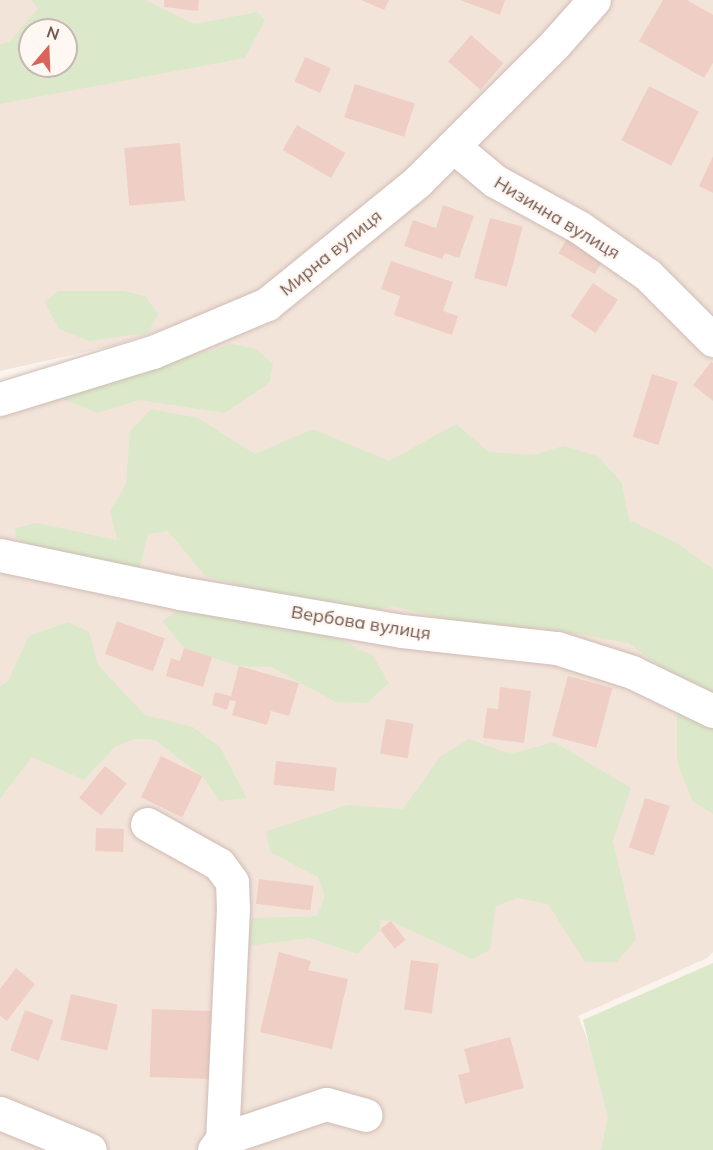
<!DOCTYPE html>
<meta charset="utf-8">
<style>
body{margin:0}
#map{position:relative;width:713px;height:1150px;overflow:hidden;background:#fbf3ec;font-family:Mulish,sans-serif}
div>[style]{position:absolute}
.residential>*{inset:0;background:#f3e4da}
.green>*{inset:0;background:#dbe9ca}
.building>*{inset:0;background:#efcfc5;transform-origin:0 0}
.roads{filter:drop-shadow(0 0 2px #cfbcb4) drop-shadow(0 0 2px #cfbcb4)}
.minor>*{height:33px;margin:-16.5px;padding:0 16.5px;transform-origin:16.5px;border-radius:16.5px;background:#fff}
span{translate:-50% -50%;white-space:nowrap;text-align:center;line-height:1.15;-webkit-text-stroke:4.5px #fef7f2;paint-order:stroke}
.street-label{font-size:18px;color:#755750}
.north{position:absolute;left:18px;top:18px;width:60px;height:60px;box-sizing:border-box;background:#fef7f2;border:2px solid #c7b7b1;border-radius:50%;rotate:19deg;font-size:16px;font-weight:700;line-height:24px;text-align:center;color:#755750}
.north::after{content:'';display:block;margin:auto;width:21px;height:27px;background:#db645a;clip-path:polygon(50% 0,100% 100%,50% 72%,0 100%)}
</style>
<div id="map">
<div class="residential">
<div style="clip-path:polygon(evenodd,0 0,585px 0,504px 84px,321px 248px,230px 308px,112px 346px,0 371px,0 0,30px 30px,66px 30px,66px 66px,30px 66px,30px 30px)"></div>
<div style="clip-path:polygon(598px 0,713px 0,713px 323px,459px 138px)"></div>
<div style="clip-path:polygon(450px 157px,496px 180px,713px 343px,713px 711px,616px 654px,0 546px,0 408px,228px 323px)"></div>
<div style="clip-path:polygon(0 564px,601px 664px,713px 722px,713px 952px,707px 958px,578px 1016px,615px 1109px,602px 1150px,0 1150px)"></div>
</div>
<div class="green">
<div style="clip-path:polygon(evenodd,31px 0,145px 0,194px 24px,257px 12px,265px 20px,245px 58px,0 104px,0 45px,10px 41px,38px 9px,31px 0,30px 30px,66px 30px,66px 66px,30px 66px,30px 30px)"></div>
<div style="clip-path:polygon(58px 291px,124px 291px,145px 296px,158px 314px,148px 333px,89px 341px,59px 329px,44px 302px)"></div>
<div style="clip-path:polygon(230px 344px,254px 348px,273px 363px,270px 382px,225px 413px,139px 400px,98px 413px,58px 397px,113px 362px,209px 352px)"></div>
<div style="clip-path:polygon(151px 409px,198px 418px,255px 454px,313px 429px,389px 461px,456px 424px,489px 452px,533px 455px,563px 446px,598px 456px,622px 483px,629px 520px,677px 543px,713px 569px,713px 814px,692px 801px,677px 761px,677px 679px,628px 643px,544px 628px,478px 627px,392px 606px,361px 616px,310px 604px,205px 576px,168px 531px,148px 534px,140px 566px,130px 573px,36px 548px,16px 538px,15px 528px,37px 523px,117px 540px,110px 511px,126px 484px,130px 431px)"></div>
<div style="clip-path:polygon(182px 608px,301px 620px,373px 656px,389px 683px,367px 703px,336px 702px,271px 667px,239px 666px,184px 648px,162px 621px)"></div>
<div style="clip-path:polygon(68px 622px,89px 632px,98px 665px,145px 715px,193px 727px,220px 747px,247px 798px,220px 801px,202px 776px,155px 740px,145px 739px,135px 739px,116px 746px,84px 780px,32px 757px,0 799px,0 686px,8px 681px,29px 636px)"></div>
<div style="clip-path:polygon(469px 739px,511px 754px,554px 742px,631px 788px,613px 841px,636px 939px,617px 962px,585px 962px,548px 904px,517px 898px,496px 906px,490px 950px,472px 959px,391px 921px,380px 920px,380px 930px,358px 954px,309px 938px,248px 946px,252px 918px,317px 916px,325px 896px,318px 877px,270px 852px,266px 831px,348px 805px,403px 809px,441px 756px)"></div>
<div style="clip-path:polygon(713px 963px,713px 1150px,601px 1150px,608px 1117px,583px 1020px)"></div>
</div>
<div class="building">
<div style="clip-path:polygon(164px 0,199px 0,198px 11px,164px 7px)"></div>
<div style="clip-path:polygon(361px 0,389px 0,384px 10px)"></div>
<div style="clip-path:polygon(460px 0,505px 0,500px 15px)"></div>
<div style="clip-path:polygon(663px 0,687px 0,713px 15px,713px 63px,704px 78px,639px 41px)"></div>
<div style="left:471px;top:35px;width:43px;height:35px;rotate:41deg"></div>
<div style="left:305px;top:57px;width:28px;height:27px;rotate:23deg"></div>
<div style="left:355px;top:84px;width:63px;height:35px;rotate:18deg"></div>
<div style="left:649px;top:86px;width:56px;height:61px;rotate:27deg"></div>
<div style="left:297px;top:125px;width:56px;height:29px;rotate:30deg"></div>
<div style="left:180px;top:143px;width:58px;height:56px;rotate:85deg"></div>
<div style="clip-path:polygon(713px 156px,713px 193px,699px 186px)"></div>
<div style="clip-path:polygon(443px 205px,474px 216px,459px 258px,445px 253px,442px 259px,404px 246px,413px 220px,436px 228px)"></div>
<div style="left:490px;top:218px;width:34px;height:62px;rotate:15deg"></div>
<div style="left:569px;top:235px;width:42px;height:21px;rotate:30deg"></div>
<div style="clip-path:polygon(391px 261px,453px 282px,443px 311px,458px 316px,452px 335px,394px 315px,400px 296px,381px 289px)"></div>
<div style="left:593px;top:283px;width:30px;height:40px;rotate:34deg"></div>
<div style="clip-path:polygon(711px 362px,713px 363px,713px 401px,693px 385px)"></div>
<div style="left:652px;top:374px;width:27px;height:66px;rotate:17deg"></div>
<div style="left:117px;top:621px;width:51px;height:35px;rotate:20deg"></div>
<div style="clip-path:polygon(184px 648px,212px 657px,203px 687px,166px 676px,171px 658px,180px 661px)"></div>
<div style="clip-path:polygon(239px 666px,299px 683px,289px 716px,271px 711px,267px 725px,232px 715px,236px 701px,230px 700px,227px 710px,212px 705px,215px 692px,231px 696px)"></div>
<div style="left:568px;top:676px;width:46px;height:62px;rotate:15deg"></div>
<div style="clip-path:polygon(500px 687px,531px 691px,524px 743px,483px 738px,487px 708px,498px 709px)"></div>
<div style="left:386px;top:719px;width:28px;height:35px;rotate:10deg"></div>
<div style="left:161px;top:756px;width:46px;height:46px;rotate:26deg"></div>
<div style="left:276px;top:761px;width:61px;height:24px;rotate:6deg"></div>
<div style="left:105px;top:766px;width:28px;height:41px;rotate:39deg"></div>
<div style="left:645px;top:798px;width:26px;height:52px;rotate:18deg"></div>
<div style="left:96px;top:828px;width:28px;height:23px;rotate:2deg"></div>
<div style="left:259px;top:879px;width:55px;height:25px;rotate:7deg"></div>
<div style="left:391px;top:921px;width:24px;height:14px;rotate:52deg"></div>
<div style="clip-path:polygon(279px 952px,311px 961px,308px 970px,348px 979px,332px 1049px,260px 1032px)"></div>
<div style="left:411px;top:960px;width:28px;height:50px;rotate:8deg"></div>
<div style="clip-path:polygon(16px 968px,35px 984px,7px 1021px,0 1016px,0 989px)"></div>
<div style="left:71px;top:994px;width:48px;height:47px;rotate:13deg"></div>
<div style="left:152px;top:1009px;width:59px;height:68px;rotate:2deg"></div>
<div style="left:25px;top:1010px;width:30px;height:43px;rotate:20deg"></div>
<div style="clip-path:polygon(510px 1037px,524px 1088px,465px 1104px,458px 1075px,470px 1072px,464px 1049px)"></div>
</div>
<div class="roads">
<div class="minor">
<div style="left:453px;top:146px;width:55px;rotate:39.8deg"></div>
<div style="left:495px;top:181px;width:96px;rotate:28.7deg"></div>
<div style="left:579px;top:227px;width:84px;rotate:34.8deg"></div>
<div style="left:648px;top:275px;width:92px;rotate:45deg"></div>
<div style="left:0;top:399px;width:160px;rotate:-17.1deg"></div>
<div style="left:153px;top:352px;width:124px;rotate:-22.8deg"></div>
<div style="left:267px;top:304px;width:193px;rotate:-39.1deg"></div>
<div style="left:417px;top:182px;width:194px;rotate:-45deg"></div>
<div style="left:554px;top:45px;width:60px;rotate:-48.4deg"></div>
<div style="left:0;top:555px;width:184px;rotate:11.9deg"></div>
<div style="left:180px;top:593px;width:225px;rotate:9.7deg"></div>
<div style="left:402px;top:631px;width:156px;rotate:6.3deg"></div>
<div style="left:557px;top:648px;width:79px;rotate:17.7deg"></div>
<div style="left:632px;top:672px;width:90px;rotate:25.7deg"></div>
<div style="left:147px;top:824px;width:82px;rotate:29.1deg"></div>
<div style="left:219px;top:864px;width:22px;rotate:54deg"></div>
<div style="left:232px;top:882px;width:26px;rotate:88deg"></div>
<div style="left:233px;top:908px;width:231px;rotate:92.7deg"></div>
<div style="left:0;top:1113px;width:97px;rotate:22.3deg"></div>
<div style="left:214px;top:1150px;width:14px;rotate:-54deg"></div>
<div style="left:222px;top:1139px;width:110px;rotate:-18.6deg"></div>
<div style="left:326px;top:1104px;width:41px;rotate:15.4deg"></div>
</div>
</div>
<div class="street-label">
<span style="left:557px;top:218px;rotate:31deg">Низинна вулиця</span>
<span style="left:331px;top:253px;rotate:-39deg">Мирна вулиця</span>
<span style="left:361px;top:623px;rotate:9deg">Вербова вулиця</span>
</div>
<div class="north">N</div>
</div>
